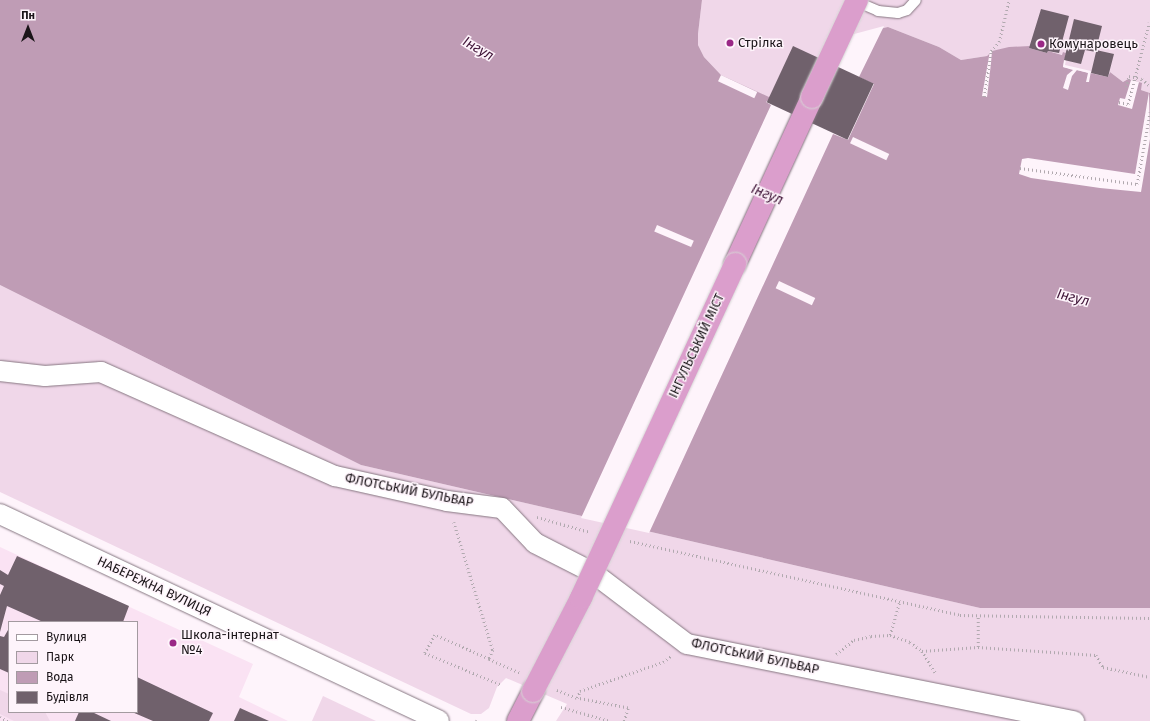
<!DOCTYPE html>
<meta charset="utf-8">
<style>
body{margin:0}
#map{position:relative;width:1150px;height:721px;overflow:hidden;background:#fef4fb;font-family:"Fira Sans",sans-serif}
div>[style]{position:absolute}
.built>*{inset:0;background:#fae2f3}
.green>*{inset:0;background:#f0d7e9}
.water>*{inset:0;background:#bf9cb5}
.pier>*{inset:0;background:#fef4fb;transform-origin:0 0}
.building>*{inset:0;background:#70616c;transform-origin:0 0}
.path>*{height:2.5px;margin-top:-1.25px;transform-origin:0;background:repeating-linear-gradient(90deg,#b1a9af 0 1px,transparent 0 4px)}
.roads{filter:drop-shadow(0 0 1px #867681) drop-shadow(0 0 1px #867681)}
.service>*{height:10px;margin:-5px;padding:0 5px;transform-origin:5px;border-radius:5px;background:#fff}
.minor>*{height:20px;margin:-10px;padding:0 10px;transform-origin:10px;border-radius:10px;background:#fff}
.trunk>*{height:22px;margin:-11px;padding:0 11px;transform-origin:11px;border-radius:11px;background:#db9ecc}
.bridges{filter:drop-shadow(0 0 1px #d6d5d5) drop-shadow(0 0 1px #d6d5d5)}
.trunk-bridge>*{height:22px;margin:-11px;padding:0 11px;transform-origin:11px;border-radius:11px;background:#db9ecc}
.dots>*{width:11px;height:11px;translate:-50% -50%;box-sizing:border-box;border:2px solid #fef4fb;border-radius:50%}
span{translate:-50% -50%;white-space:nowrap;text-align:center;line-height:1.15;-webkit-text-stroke:3px #fef4fb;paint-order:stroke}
.poi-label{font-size:13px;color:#1a1418}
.left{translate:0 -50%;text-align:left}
.street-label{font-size:13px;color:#1a1418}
.water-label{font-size:14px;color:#411639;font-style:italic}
.legend{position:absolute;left:8px;top:621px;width:130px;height:92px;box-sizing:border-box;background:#fef4fb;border:1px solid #a39aa0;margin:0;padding:5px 7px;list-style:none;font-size:12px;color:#1a1418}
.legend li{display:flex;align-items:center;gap:8px;height:20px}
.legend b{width:20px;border:1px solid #a39aa0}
.north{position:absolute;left:8px;top:8px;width:40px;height:40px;-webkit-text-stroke:3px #fef4fb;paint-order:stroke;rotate:0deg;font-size:11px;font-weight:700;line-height:16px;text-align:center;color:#1a1418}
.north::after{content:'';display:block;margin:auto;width:14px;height:18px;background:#1a1418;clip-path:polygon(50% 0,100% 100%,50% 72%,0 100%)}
</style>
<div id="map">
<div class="built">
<div style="clip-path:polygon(evenodd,0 547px,253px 664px,239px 697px,288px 721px,0 721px,0 547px,9px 622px,137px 622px,137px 712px,9px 712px,9px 622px)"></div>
</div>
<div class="green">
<div style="clip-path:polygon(702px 0,1150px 0,1150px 93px,1141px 90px,1135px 81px,1128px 79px,1123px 82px,1110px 72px,1108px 77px,1063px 67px,1066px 53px,1063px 52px,1063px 55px,1048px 51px,1047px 53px,1029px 48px,1029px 47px,1020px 47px,992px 51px,987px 56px,961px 60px,939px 47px,888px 27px,874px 84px,768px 97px,721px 75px,704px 57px,698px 45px,698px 34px)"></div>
<div style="clip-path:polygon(0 285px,361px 465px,980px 608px,1150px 608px,1150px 721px,556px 721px,567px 704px,506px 678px,497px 687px,489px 708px,481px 714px,471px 714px,0 492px)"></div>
<div style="clip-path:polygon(0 690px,9px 694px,9px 712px,45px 712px,50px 721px,14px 721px,0 714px)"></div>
<div style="clip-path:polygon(323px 696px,376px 721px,312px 721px)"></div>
</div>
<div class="water">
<div style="clip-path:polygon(0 0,702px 0,698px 34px,698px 45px,704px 57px,721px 75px,769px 97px,863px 33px,888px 27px,939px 47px,961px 60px,987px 56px,992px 51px,1009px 47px,1030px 46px,1029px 48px,1047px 53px,1048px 51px,1062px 55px,1063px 52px,1066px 53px,1063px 67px,1108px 77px,1110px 72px,1123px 82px,1128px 79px,1142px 83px,1141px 90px,1150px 93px,1150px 608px,980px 608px,361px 465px,0 285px)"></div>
</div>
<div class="pier">
<div style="clip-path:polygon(884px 26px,859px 77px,874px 84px,848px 140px,833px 134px,649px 533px,581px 518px,771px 105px,766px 102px,821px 61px,828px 41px)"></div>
<div style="clip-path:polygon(990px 51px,992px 51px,991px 63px,987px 97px,982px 96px)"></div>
<div style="clip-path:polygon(1064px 60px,1066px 60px,1065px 65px,1091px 71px,1089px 82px,1086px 82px,1088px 73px,1077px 70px,1072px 76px,1068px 90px,1063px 88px,1067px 75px,1073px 70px,1063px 67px)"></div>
<div style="left:721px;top:75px;width:40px;height:7px;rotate:25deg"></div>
<div style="clip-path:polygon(1131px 80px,1139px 82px,1132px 109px,1118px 105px,1120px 98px,1125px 99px)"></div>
<div style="clip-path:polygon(1149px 92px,1150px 139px,1141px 192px,1100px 188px,1031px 178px,1019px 174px,1022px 159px,1028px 158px,1135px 174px)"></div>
<div style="left:853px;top:137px;width:40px;height:7px;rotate:25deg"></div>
<div style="left:657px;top:225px;width:40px;height:7px;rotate:23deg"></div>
<div style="left:779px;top:281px;width:40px;height:8px;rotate:25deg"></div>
</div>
<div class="building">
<div style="clip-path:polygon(1041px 9px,1069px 16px,1059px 53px,1048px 51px,1047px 53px,1029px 48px)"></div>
<div style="clip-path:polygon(1074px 19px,1102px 26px,1096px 50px,1114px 54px,1108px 77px,1091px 73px,1096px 52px,1085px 50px,1081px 64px,1064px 60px)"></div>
<div style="left:793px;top:46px;width:89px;height:62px;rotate:25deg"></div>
<div style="clip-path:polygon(17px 556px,129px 606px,123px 622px,43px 622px,7px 606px,0 632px,0 595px,4px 586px,0 584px,0 570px,8px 575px)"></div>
<div style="clip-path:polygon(8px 630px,9px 630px,9px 673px,0 669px,0 636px,4px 637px)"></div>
<div style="clip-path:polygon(137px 677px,213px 713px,209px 721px,153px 721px,132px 712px,137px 712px)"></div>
<div style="clip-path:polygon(240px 708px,269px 721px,234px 721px)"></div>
<div style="clip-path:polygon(79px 712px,92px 712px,111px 721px,75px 721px)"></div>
</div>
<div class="path">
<div style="left:1126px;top:87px;width:11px;rotate:-75deg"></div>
<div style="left:1129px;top:76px;width:13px;rotate:13deg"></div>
<div style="left:1142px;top:79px;width:11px;rotate:41deg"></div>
<div style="left:984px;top:97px;width:47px;rotate:-81.3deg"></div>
<div style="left:991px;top:51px;width:12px;rotate:-48deg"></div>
<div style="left:999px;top:42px;width:43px;rotate:-76.6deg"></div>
<div style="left:1119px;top:102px;width:9px;rotate:13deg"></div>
<div style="left:1128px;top:104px;width:84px;rotate:-75.5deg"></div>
<div style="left:1020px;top:168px;width:118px;rotate:7.8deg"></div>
<div style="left:1137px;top:184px;width:73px;rotate:-79.8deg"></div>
<div style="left:537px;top:517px;width:55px;rotate:15.8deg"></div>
<div style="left:454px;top:522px;width:134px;rotate:73.1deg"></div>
<div style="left:493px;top:650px;width:10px;rotate:114deg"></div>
<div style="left:489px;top:659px;width:59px;rotate:-156deg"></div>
<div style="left:435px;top:635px;width:21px;rotate:119deg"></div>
<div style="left:425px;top:653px;width:83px;rotate:22.6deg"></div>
<div style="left:630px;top:541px;width:338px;rotate:12.6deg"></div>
<div style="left:960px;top:615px;width:190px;rotate:0.9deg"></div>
<div style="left:890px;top:635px;width:35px;rotate:-74deg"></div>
<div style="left:978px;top:647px;width:32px;rotate:-90deg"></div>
<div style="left:922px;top:651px;width:56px;rotate:-4.1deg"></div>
<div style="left:978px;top:647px;width:118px;rotate:3.9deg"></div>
<div style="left:1096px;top:655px;width:14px;rotate:60deg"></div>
<div style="left:1103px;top:667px;width:48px;rotate:12deg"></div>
<div style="left:836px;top:654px;width:23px;rotate:-38deg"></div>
<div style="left:854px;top:640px;width:17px;rotate:-13deg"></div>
<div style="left:871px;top:636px;width:19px;rotate:-3deg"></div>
<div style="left:890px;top:635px;width:21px;rotate:19deg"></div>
<div style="left:910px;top:642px;width:15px;rotate:37deg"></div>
<div style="left:922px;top:651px;width:26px;rotate:58deg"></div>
<div style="left:489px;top:659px;width:34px;rotate:24deg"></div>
<div style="left:557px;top:690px;width:22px;rotate:22deg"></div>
<div style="left:561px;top:707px;width:51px;rotate:15.9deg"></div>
<div style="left:0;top:717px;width:9px;rotate:27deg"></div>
<div style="left:476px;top:721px;width:1px;rotate:-45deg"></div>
<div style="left:624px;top:721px;width:14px;rotate:-73deg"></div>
<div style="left:628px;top:708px;width:52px;rotate:-168.9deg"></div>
<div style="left:577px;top:698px;width:8px;rotate:-67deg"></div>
<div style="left:580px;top:691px;width:88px;rotate:-19.3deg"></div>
<div style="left:663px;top:662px;width:11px;rotate:-38deg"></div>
</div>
<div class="roads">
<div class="service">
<div style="left:855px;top:1px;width:25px;rotate:23deg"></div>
<div style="left:878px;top:11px;width:20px;rotate:6deg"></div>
<div style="left:898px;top:13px;width:9px;rotate:-18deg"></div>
<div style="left:907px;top:10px;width:13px;rotate:-48deg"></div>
</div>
<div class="minor">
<div style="left:0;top:371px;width:45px;rotate:6.3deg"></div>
<div style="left:45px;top:376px;width:56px;rotate:-4.1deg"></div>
<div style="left:101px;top:372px;width:256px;rotate:24deg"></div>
<div style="left:335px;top:476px;width:115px;rotate:12.6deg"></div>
<div style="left:447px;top:501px;width:55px;rotate:7.3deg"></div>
<div style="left:502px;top:508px;width:48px;rotate:46.7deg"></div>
<div style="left:535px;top:543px;width:64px;rotate:27deg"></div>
<div style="left:592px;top:572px;width:119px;rotate:37.2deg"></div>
<div style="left:687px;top:644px;width:395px;rotate:11.3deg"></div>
<div style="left:0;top:514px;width:485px;rotate:25.2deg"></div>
</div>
<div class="trunk">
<div style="left:735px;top:264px;width:184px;rotate:-65.2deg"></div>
<div style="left:518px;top:721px;width:34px;rotate:-63deg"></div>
</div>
</div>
<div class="bridges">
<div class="trunk-bridge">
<div style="left:812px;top:97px;width:107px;rotate:-65.1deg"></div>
<div style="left:533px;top:691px;width:105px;rotate:-62.7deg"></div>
<div style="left:581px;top:598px;width:368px;rotate:-65.2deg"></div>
</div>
</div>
<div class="dots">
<div style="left:730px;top:43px;background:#9a2886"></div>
<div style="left:1041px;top:44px;background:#9a2886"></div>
<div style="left:173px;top:643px;background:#9a2886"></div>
</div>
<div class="poi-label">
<span class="left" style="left:738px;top:43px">Стрілка</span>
<span class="left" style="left:1049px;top:44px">Комунаровець</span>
<span class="left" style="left:181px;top:643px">Школа-інтернат<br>№4</span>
</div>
<div class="street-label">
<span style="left:697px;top:346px;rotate:-65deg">ІНГУЛЬСЬКИЙ МІСТ</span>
<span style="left:409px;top:491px;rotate:11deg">ФЛОТСЬКИЙ БУЛЬВАР</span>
<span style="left:154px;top:587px;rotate:25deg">НАБЕРЕЖНА ВУЛИЦЯ</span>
<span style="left:755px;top:657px;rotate:12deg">ФЛОТСЬКИЙ БУЛЬВАР</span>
</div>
<div class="water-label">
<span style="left:478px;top:49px;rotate:30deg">Інгул</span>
<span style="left:767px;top:195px;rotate:23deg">Інгул</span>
<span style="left:1073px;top:298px;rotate:14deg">Інгул</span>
</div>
<ul class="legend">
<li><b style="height:5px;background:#fff"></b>Вулиця</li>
<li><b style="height:11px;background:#f0d7e9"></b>Парк</li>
<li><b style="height:11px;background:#bf9cb5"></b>Вода</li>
<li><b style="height:11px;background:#70616c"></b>Будівля</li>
</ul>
<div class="north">Пн</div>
</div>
